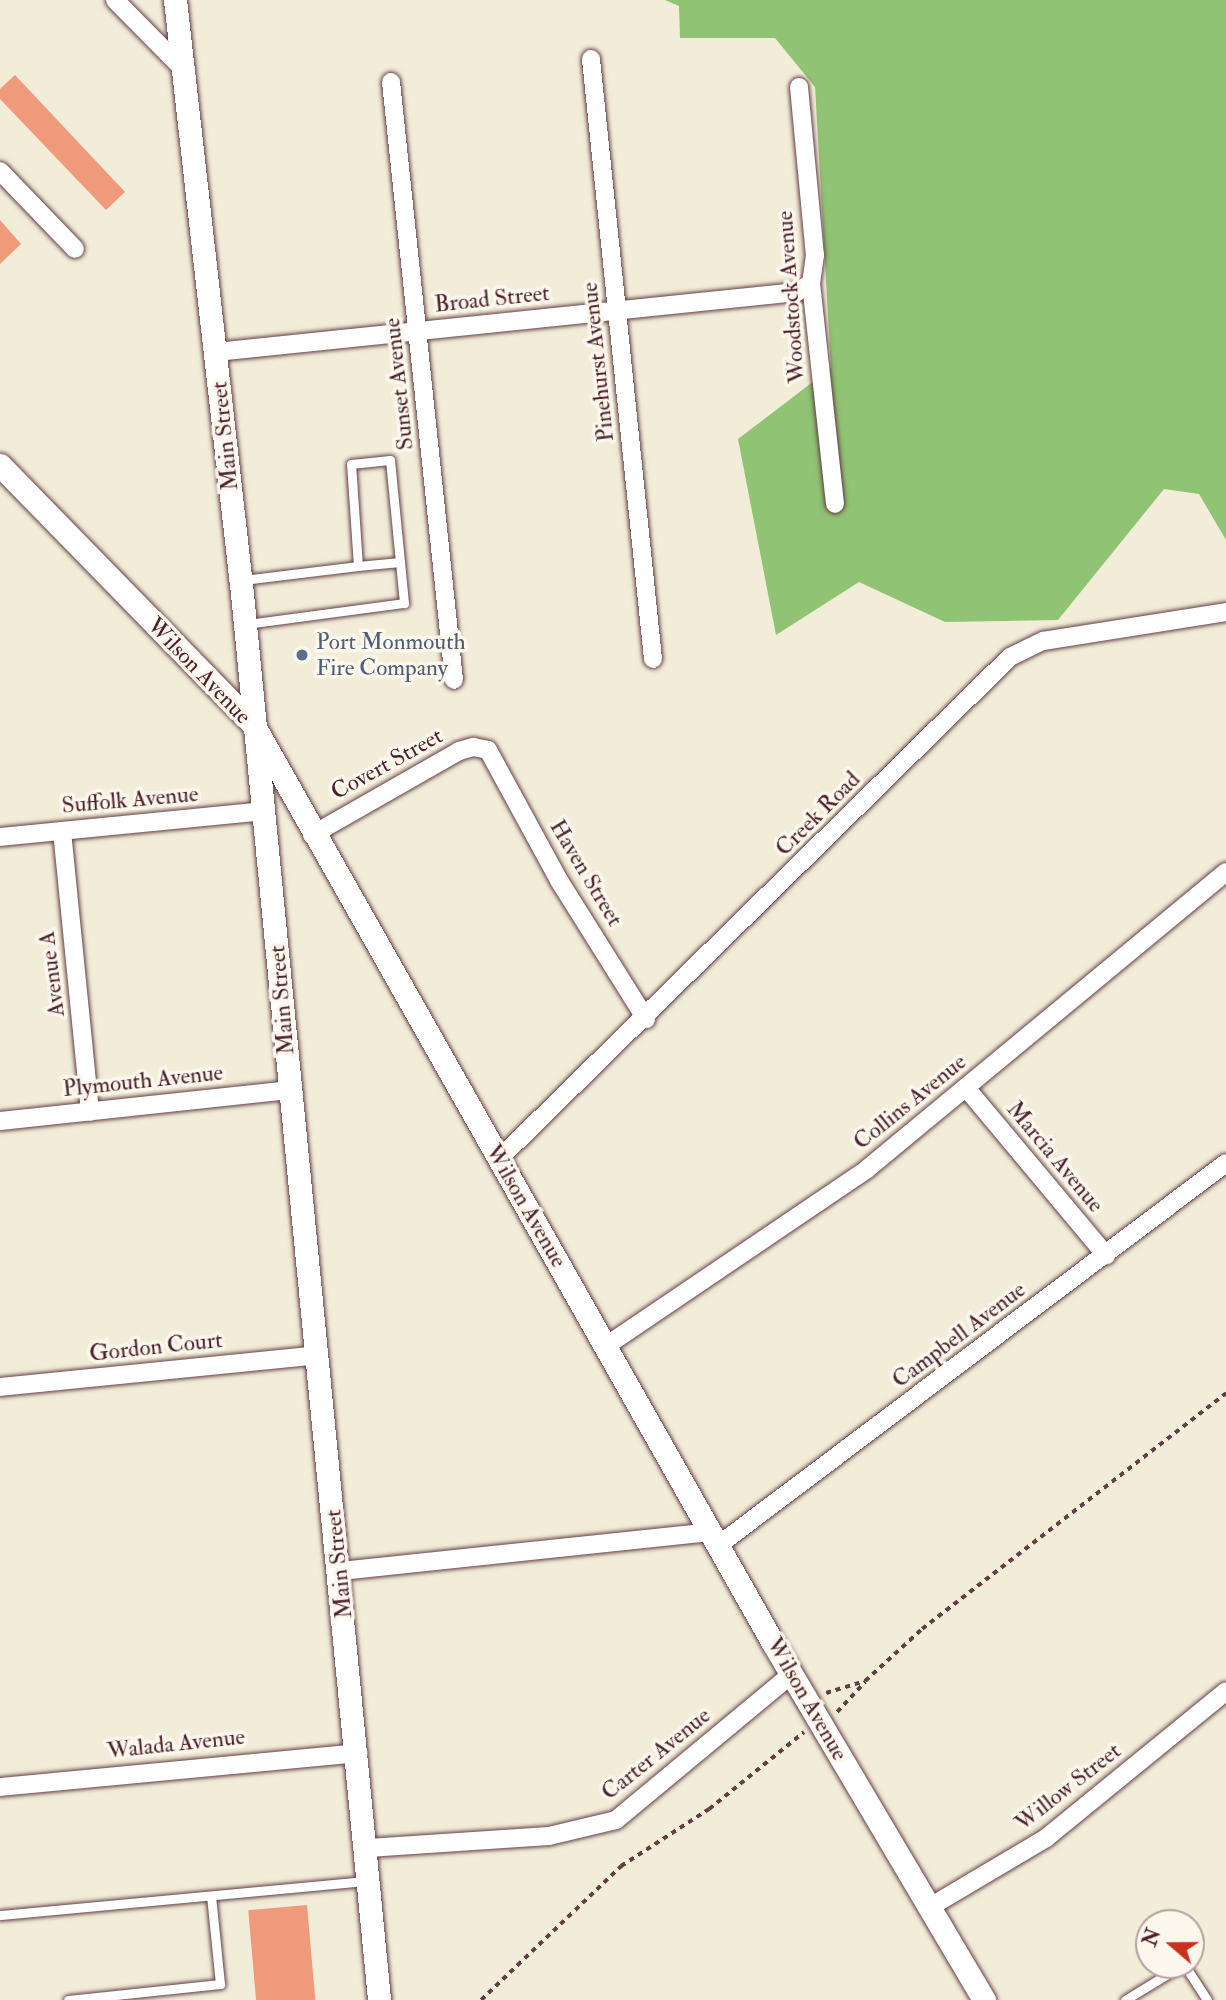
<!DOCTYPE html>
<style>
body{margin:0}
#map{position:relative;width:1226px;height:2000px;overflow:hidden;background:#f2edd8;font-family:"IM FELL Double Pica",serif}
div>[style]{position:absolute}
.green>*{inset:0;background:#90c373}
.building>*{inset:0;background:#ee9a7b;transform-origin:0 0}
.path>*{height:3.5px;margin-top:-1.75px;transform-origin:0;background:repeating-linear-gradient(90deg,#633e45 0 5px,transparent 0 10px)}
.roads{filter:drop-shadow(0 0 2px #633e45) drop-shadow(0 0 2px #633e45)}
.service>*{height:9px;margin:-4.5px;padding:0 4.5px;transform-origin:4.5px;border-radius:4.5px;background:#fff}
.minor>*{height:18px;margin:-9px;padding:0 9px;transform-origin:9px;border-radius:9px;background:#fff}
.tertiary>*{height:23px;margin:-11.5px;padding:0 11.5px;transform-origin:11.5px;border-radius:11.5px;background:#fff}
.dots>*{width:19px;height:19px;translate:-50% -50%;box-sizing:border-box;border:4px solid #fbf7ec;border-radius:50%}
span{translate:-50% -50%;white-space:nowrap;text-align:center;line-height:1.15;-webkit-text-stroke:7px #fbf7ec;paint-order:stroke}
.street-label{font-size:23px;color:#4a1f2b}
.service-label{font-size:23px;color:#4e5e75}
.left{translate:0 -50%;text-align:left}
.north{position:absolute;left:1135px;top:1909px;width:70px;height:70px;box-sizing:border-box;background:#fbf7ec;border:2px solid #b4a19f;border-radius:50%;rotate:290deg;font-size:19px;font-weight:700;line-height:28px;text-align:center;color:#4a1f2b}
.north::after{content:'';display:block;margin:auto;width:24px;height:32px;background:#c8321e;clip-path:polygon(50% 0,100% 100%,50% 72%,0 100%)}
</style>
<div id="map">
<div class="green">
<div style="clip-path:polygon(665px 0,1226px 0,1226px 540px,1199px 494px,1164px 489px,1058px 620px,945px 622px,859px 582px,776px 635px,738px 439px,831px 368px,815px 87px,775px 38px,680px 38px,679px 6px)"></div>
</div>
<div class="building">
<div style="clip-path:polygon(15px 75px,125px 192px,106px 210px,0 99px,0 89px)"></div>
<div style="clip-path:polygon(0 220px,21px 244px,0 264px)"></div>
<div style="left:307px;top:1905px;width:95px;height:59px;rotate:85deg"></div>
</div>
<div class="path">
<div style="left:826px;top:1693px;width:41px;rotate:-17.1deg"></div>
<div style="left:865px;top:1681px;width:77px;rotate:-42.4deg"></div>
<div style="left:922px;top:1629px;width:385px;rotate:-37.8deg"></div>
<div style="left:837px;top:1712px;width:41px;rotate:-47deg"></div>
<div style="left:481px;top:2000px;width:194px;rotate:-43.7deg"></div>
<div style="left:621px;top:1866px;width:105px;rotate:-32.9deg"></div>
<div style="left:709px;top:1809px;width:122px;rotate:-39deg"></div>
</div>
<div class="roads">
<div class="service">
<div style="left:358px;top:566px;width:42px;rotate:-5.4deg"></div>
<div style="left:243px;top:580px;width:116px;rotate:-6.9deg"></div>
<div style="left:358px;top:566px;width:102px;rotate:-93.9deg"></div>
<div style="left:351px;top:464px;width:39px;rotate:-6deg"></div>
<div style="left:390px;top:460px;width:144px;rotate:84.4deg"></div>
<div style="left:404px;top:603px;width:159px;rotate:172.4deg"></div>
<div style="left:0;top:1915px;width:368px;rotate:-5.3deg"></div>
<div style="left:68px;top:2000px;width:153px;rotate:-6deg"></div>
<div style="left:220px;top:1984px;width:88px;rotate:-95.8deg"></div>
<div style="left:1125px;top:2000px;width:63px;rotate:-31.4deg"></div>
<div style="left:1179px;top:1967px;width:8px;rotate:14deg"></div>
<div style="left:1187px;top:1969px;width:37px;rotate:57deg"></div>
</div>
<div class="minor">
<div style="left:115px;top:0;width:98px;rotate:45.4deg"></div>
<div style="left:591px;top:59px;width:603px;rotate:84.1deg"></div>
<div style="left:391px;top:82px;width:601px;rotate:83.99deg"></div>
<div style="left:799px;top:87px;width:169px;rotate:84.6deg"></div>
<div style="left:815px;top:255px;width:28px;rotate:98deg"></div>
<div style="left:811px;top:283px;width:222px;rotate:83.8deg"></div>
<div style="left:0;top:171px;width:108px;rotate:46.1deg"></div>
<div style="left:216px;top:352px;width:584px;rotate:-5.9deg"></div>
<div style="left:797px;top:292px;width:17px;rotate:-33deg"></div>
<div style="left:62px;top:831px;width:282px;rotate:84.3deg"></div>
<div style="left:312px;top:835px;width:169px;rotate:-29.7deg"></div>
<div style="left:459px;top:751px;width:15px;rotate:-16deg"></div>
<div style="left:473px;top:747px;width:15px;rotate:11deg"></div>
<div style="left:488px;top:750px;width:150px;rotate:61.4deg"></div>
<div style="left:560px;top:882px;width:162px;rotate:57.9deg"></div>
<div style="left:0;top:837px;width:265px;rotate:-5.6deg"></div>
<div style="left:967px;top:1089px;width:217px;rotate:50.1deg"></div>
<div style="left:0;top:1121px;width:293px;rotate:-6.1deg"></div>
<div style="left:499px;top:1159px;width:716px;rotate:-44.49deg"></div>
<div style="left:1010px;top:657px;width:37px;rotate:-26deg"></div>
<div style="left:1043px;top:641px;width:185px;rotate:-9deg"></div>
<div style="left:606px;top:1346px;width:315px;rotate:-34.1deg"></div>
<div style="left:867px;top:1169px;width:466px;rotate:-39.6deg"></div>
<div style="left:0;top:1387px;width:320px;rotate:-5.7deg"></div>
<div style="left:720px;top:1544px;width:633px;rotate:-36.98deg"></div>
<div style="left:340px;top:1571px;width:375px;rotate:-6deg"></div>
<div style="left:0;top:1787px;width:360px;rotate:-5.4deg"></div>
<div style="left:368px;top:1848px;width:181px;rotate:-3.8deg"></div>
<div style="left:549px;top:1836px;width:69px;rotate:-13.4deg"></div>
<div style="left:616px;top:1820px;width:229px;rotate:-39.7deg"></div>
<div style="left:930px;top:1907px;width:135px;rotate:-30.7deg"></div>
<div style="left:1046px;top:1838px;width:232px;rotate:-39.2deg"></div>
</div>
<div class="tertiary">
<div style="left:175px;top:0;width:598px;rotate:83.56deg"></div>
<div style="left:242px;top:594px;width:1413px;rotate:84.43deg"></div>
<div style="left:0;top:465px;width:362px;rotate:45.7deg"></div>
<div style="left:253px;top:724px;width:1056px;rotate:60.5deg"></div>
<div style="left:773px;top:1643px;width:415px;rotate:59.4deg"></div>
</div>
</div>
<div class="dots">
<div style="left:302px;top:655px;background:#5c6f8a"></div>
</div>
<div class="street-label">
<span style="left:791px;top:297px;rotate:-94deg">Woodstock Avenue</span>
<span style="left:492px;top:299px;rotate:-6deg">Broad Street</span>
<span style="left:598px;top:362px;rotate:-96deg">Pinehurst Avenue</span>
<span style="left:399px;top:384px;rotate:-96deg">Sunset Avenue</span>
<span style="left:225px;top:436px;rotate:-96deg">Main Street</span>
<span style="left:199px;top:671px;rotate:46deg">Wilson Avenue</span>
<span style="left:387px;top:764px;rotate:-29deg">Covert Street</span>
<span style="left:130px;top:800px;rotate:-5deg">Suffolk Avenue</span>
<span style="left:818px;top:814px;rotate:-45deg">Creek Road</span>
<span style="left:586px;top:873px;rotate:59deg">Haven Street</span>
<span style="left:52px;top:974px;rotate:-97deg">Avenue A</span>
<span style="left:282px;top:1000px;rotate:-95deg">Main Street</span>
<span style="left:143px;top:1081px;rotate:-6deg">Plymouth Avenue</span>
<span style="left:910px;top:1102px;rotate:-39deg">Collins Avenue</span>
<span style="left:1055px;top:1157px;rotate:50deg">Marcia Avenue</span>
<span style="left:526px;top:1206px;rotate:60deg">Wilson Avenue</span>
<span style="left:959px;top:1335px;rotate:-37deg">Campbell Avenue</span>
<span style="left:156px;top:1347px;rotate:-6deg">Gordon Court</span>
<span style="left:339px;top:1564px;rotate:-96deg">Main Street</span>
<span style="left:807px;top:1699px;rotate:60deg">Wilson Avenue</span>
<span style="left:176px;top:1744px;rotate:-6deg">Walada Avenue</span>
<span style="left:656px;top:1754px;rotate:-39deg">Carter Avenue</span>
<span style="left:1068px;top:1787px;rotate:-38deg">Willow Street</span>
</div>
<div class="service-label">
<span class="left" style="left:316px;top:655px">Port Monmouth<br>Fire Company</span>
</div>
<div class="north">N</div>
</div>
